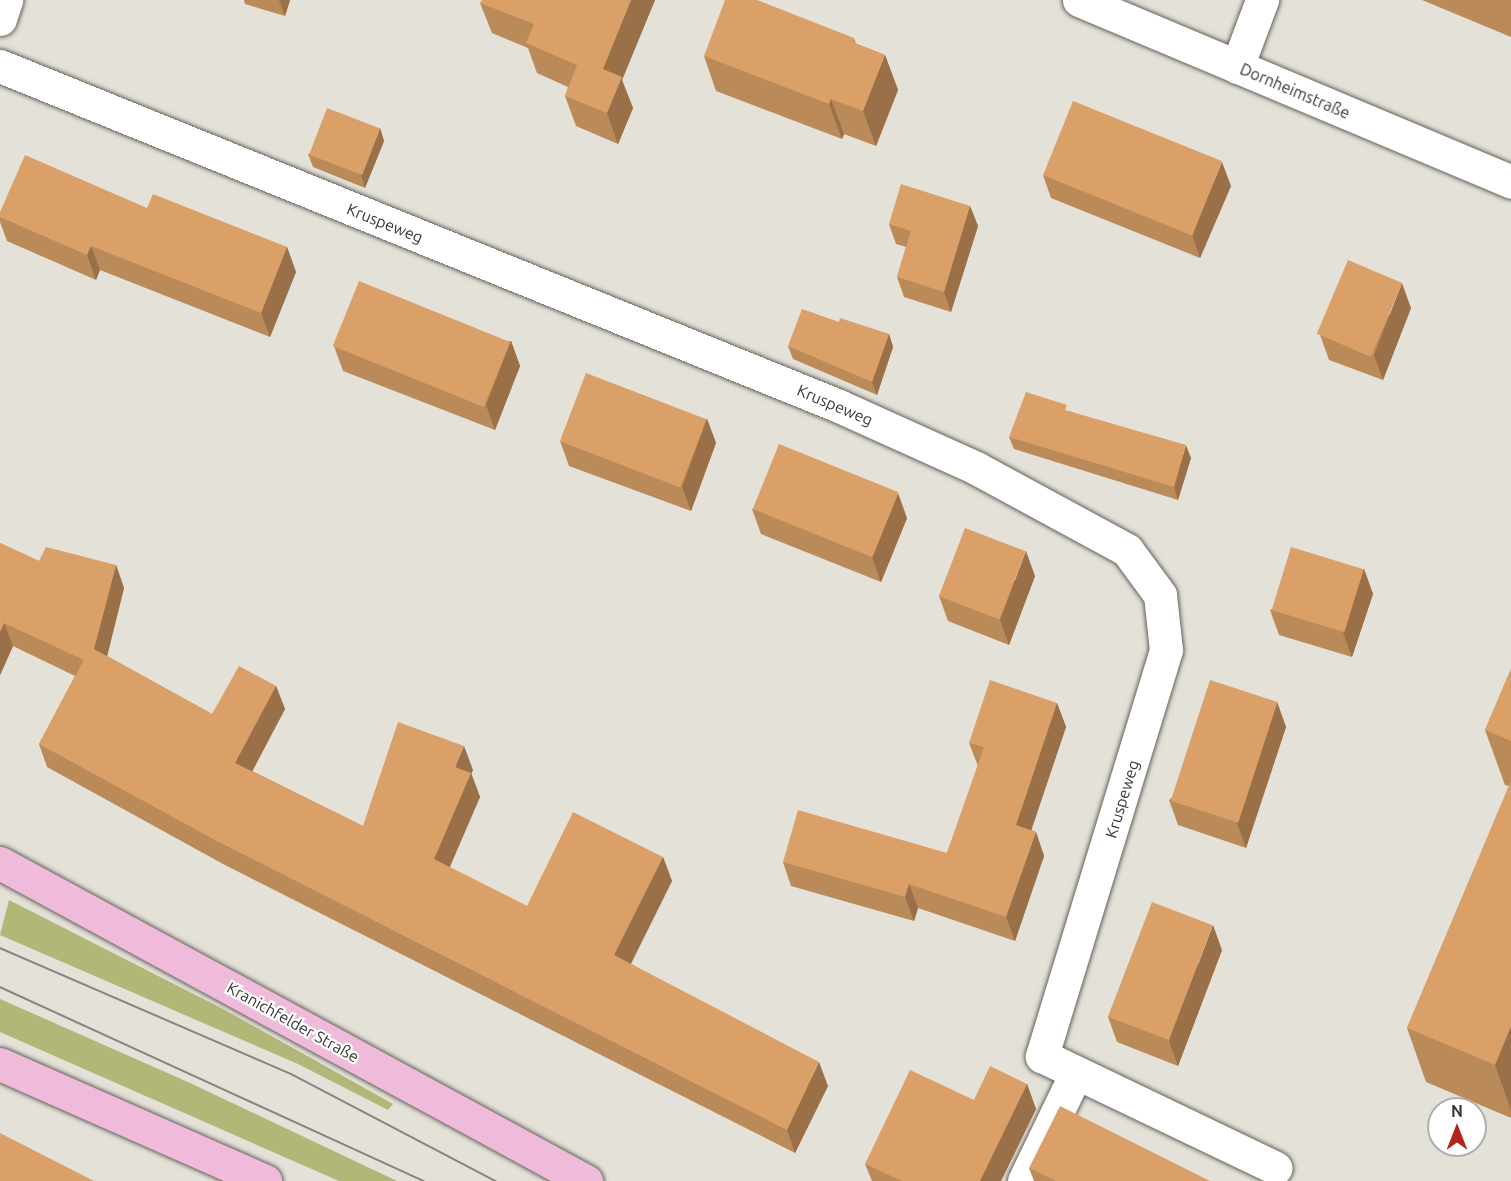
<!DOCTYPE html>
<meta charset="utf-8">
<style>
body{margin:0}
#map{position:relative;width:1511px;height:1181px;overflow:hidden;background:#e4e1d9;font-family:Ubuntu,sans-serif}
div>[style]{position:absolute}
.green>*{inset:0;background:#b0b777}
.roads{filter:drop-shadow(0 0 2px #64625b) drop-shadow(0 0 2px #64625b)}
.minor>*{height:33px;margin:-16.5px;padding:0 16.5px;transform-origin:16.5px;border-radius:16.5px;background:#fff}
.major>*{height:33px;margin:-16.5px;padding:0 16.5px;transform-origin:16.5px;border-radius:16.5px;background:#f0bbda}
.tram>*{height:1.5px;margin:-0.75px;padding:0 0.75px;transform-origin:0.75px;border-radius:0.75px;background:#86847f}
.wall>*{inset:0;background:#bb8a59}
.shaded-wall>*{inset:0;background:#997048}
.building>*{inset:0;background:#daa067;transform-origin:0 0}
span{translate:-50% -50%;white-space:nowrap;text-align:center;line-height:1.15;-webkit-text-stroke:4.5px #fff;paint-order:stroke}
.street-label{font-size:16px;color:#383734}
.north{position:absolute;left:1427px;top:1097px;width:60px;height:60px;box-sizing:border-box;background:#fff;border:2px solid #afafae;border-radius:50%;rotate:0deg;font-size:16px;font-weight:700;line-height:24px;text-align:center;color:#383734}
.north::after{content:'';display:block;margin:auto;width:21px;height:27px;background:#b2231b;clip-path:polygon(50% 0,100% 100%,50% 72%,0 100%)}
</style>
<div id="map">
<div class="green">
<div style="clip-path:polygon(9px 900px,223px 1009px,393px 1104px,388px 1110px,298px 1064px,0 935px)"></div>
<div style="clip-path:polygon(0 999px,190px 1083px,397px 1181px,339px 1181px,0 1032px)"></div>
</div>
<div class="roads">
<div class="minor">
<div style="left:1079px;top:0;width:469px;rotate:22.8deg"></div>
<div style="left:0;top:19px;width:20px;rotate:-72deg"></div>
<div style="left:0;top:66px;width:905px;rotate:22.06deg"></div>
<div style="left:839px;top:406px;width:150px;rotate:24.3deg"></div>
<div style="left:976px;top:468px;width:172px;rotate:28.5deg"></div>
<div style="left:1127px;top:550px;width:56px;rotate:53.7deg"></div>
<div style="left:1160px;top:595px;width:55px;rotate:83.8deg"></div>
<div style="left:1166px;top:650px;width:425px;rotate:107deg"></div>
<div style="left:1042px;top:1056px;width:259px;rotate:25.6deg"></div>
<div style="left:1237px;top:67px;width:72px;rotate:-69.5deg"></div>
<div style="left:1024px;top:1181px;width:120px;rotate:-64.3deg"></div>
</div>
<div class="major">
<div style="left:0;top:863px;width:667px;rotate:28.49deg"></div>
<div style="left:0;top:1064px;width:290px;rotate:23.8deg"></div>
</div>
</div>
<div class="tram">
<div style="left:0;top:948px;width:319px;rotate:23.4deg"></div>
<div style="left:293px;top:1075px;width:229px;rotate:27.6deg"></div>
<div style="left:0;top:987px;width:466px;rotate:24.6deg"></div>
</div>
<div class="wall">
<div style="clip-path:polygon(244px 0,290px 0,285px 16px,245px 4px)"></div>
<div style="clip-path:polygon(655px 0,622px 80px,633px 108px,618px 144px,576px 126px,565px 96px,568px 87px,537px 73px,528px 48px,492px 33px,480px 3px)"></div>
<div style="clip-path:polygon(1422px 0,1511px 0,1511px 37px)"></div>
<div style="clip-path:polygon(854px 38px,856px 44px,885px 55px,898px 90px,876px 146px,844px 134px,842px 139px,716px 91px,704px 56px)"></div>
<div style="clip-path:polygon(380px 128px,384px 141px,365px 188px,313px 167px,308px 154px)"></div>
<div style="clip-path:polygon(1043px 175px,1231px 186px,1200px 258px,1051px 198px)"></div>
<div style="clip-path:polygon(970px 206px,978px 226px,951px 312px,904px 297px,897px 277px,906px 247px,896px 244px,889px 224px)"></div>
<div style="clip-path:polygon(147px 208px,287px 247px,296px 272px,270px 337px,100px 270px,96px 280px,7px 241px,0 222px,0 212px)"></div>
<div style="clip-path:polygon(1411px 308px,1383px 380px,1329px 360px,1320px 335px)"></div>
<div style="clip-path:polygon(839px 322px,889px 334px,893px 347px,877px 395px,793px 359px,788px 346px)"></div>
<div style="clip-path:polygon(511px 341px,520px 366px,495px 430px,343px 371px,334px 346px)"></div>
<div style="clip-path:polygon(1069px 411px,1191px 458px,1178px 500px,1014px 449px,1009px 437px)"></div>
<div style="clip-path:polygon(707px 419px,716px 443px,691px 511px,569px 466px,560px 441px)"></div>
<div style="clip-path:polygon(752px 509px,907px 518px,881px 582px,761px 534px)"></div>
<div style="clip-path:polygon(0 543px,39px 561px,116px 565px,124px 588px,107px 656px,212px 714px,276px 686px,285px 709px,252px 771px,363px 826px,473px 770px,471px 773px,480px 797px,449px 867px,527px 906px,663px 857px,672px 881px,631px 964px,828px 1086px,795px 1153px,223px 864px,47px 767px,39px 744px,75px 676px,13px 646px,0 675px)"></div>
<div style="clip-path:polygon(1364px 569px,1373px 594px,1352px 657px,1279px 635px,1270px 610px)"></div>
<div style="clip-path:polygon(1035px 576px,1009px 645px,948px 621px,939px 596px)"></div>
<div style="clip-path:polygon(1511px 669px,1511px 1118px,1426px 1082px,1407px 1028px,1509px 786px,1505px 785px,1485px 730px)"></div>
<div style="clip-path:polygon(1277px 702px,1286px 727px,1246px 848px,1178px 825px,1169px 800px)"></div>
<div style="clip-path:polygon(1057px 703px,1066px 727px,1031px 830px,1036px 832px,1044px 856px,1015px 941px,918px 908px,914px 921px,791px 886px,783px 862px,947px 853px,978px 766px,969px 743px)"></div>
<div style="clip-path:polygon(1222px 950px,1178px 1066px,1117px 1042px,1108px 1017px)"></div>
<div style="clip-path:polygon(1027px 1084px,1036px 1109px,1001px 1181px,872px 1181px,865px 1164px,974px 1100px)"></div>
<div style="clip-path:polygon(1029px 1168px,1210px 1181px,1034px 1181px)"></div>
</div>
<div class="shaded-wall">
<div style="clip-path:polygon(279px 0,290px 0,285px 16px)"></div>
<div style="clip-path:polygon(631px 0,655px 0,622px 80px,633px 108px,618px 144px,607px 113px,603px 69px)"></div>
<div style="clip-path:polygon(885px 55px,898px 90px,876px 146px,863px 111px)"></div>
<div style="clip-path:polygon(831px 99px,844px 134px,842px 139px,829px 104px)"></div>
<div style="clip-path:polygon(380px 128px,384px 141px,365px 188px,361px 175px)"></div>
<div style="clip-path:polygon(1222px 162px,1231px 186px,1200px 258px,1192px 234px)"></div>
<div style="clip-path:polygon(970px 206px,978px 226px,951px 312px,944px 292px)"></div>
<div style="clip-path:polygon(91px 246px,100px 270px,96px 280px,87px 255px)"></div>
<div style="clip-path:polygon(287px 247px,296px 272px,270px 337px,261px 313px)"></div>
<div style="clip-path:polygon(1402px 283px,1411px 308px,1383px 380px,1374px 355px)"></div>
<div style="clip-path:polygon(889px 334px,893px 347px,877px 395px,872px 382px)"></div>
<div style="clip-path:polygon(511px 341px,520px 366px,495px 430px,486px 405px)"></div>
<div style="clip-path:polygon(707px 419px,716px 443px,691px 511px,682px 487px)"></div>
<div style="clip-path:polygon(1186px 445px,1191px 458px,1178px 500px,1174px 487px)"></div>
<div style="clip-path:polygon(898px 493px,907px 518px,881px 582px,872px 557px)"></div>
<div style="clip-path:polygon(1026px 551px,1035px 576px,1009px 645px,1000px 620px)"></div>
<div style="clip-path:polygon(116px 565px,124px 588px,103px 673px,94px 649px)"></div>
<div style="clip-path:polygon(1364px 569px,1373px 594px,1352px 657px,1343px 632px)"></div>
<div style="clip-path:polygon(4px 623px,13px 646px,0 675px,0 632px)"></div>
<div style="clip-path:polygon(276px 686px,285px 709px,244px 787px,235px 763px)"></div>
<div style="clip-path:polygon(1277px 702px,1286px 727px,1246px 848px,1237px 823px)"></div>
<div style="clip-path:polygon(1057px 703px,1066px 727px,1025px 849px,1016px 825px)"></div>
<div style="clip-path:polygon(464px 746px,473px 770px,464px 791px,455px 767px)"></div>
<div style="clip-path:polygon(471px 773px,480px 797px,443px 883px,434px 859px)"></div>
<div style="clip-path:polygon(1036px 832px,1044px 856px,1015px 941px,1006px 917px)"></div>
<div style="clip-path:polygon(663px 857px,672px 881px,623px 979px,614px 955px)"></div>
<div style="clip-path:polygon(909px 884px,918px 908px,914px 921px,905px 897px)"></div>
<div style="clip-path:polygon(1213px 925px,1222px 950px,1178px 1066px,1169px 1041px)"></div>
<div style="clip-path:polygon(1511px 1026px,1511px 1110px,1495px 1065px)"></div>
<div style="clip-path:polygon(819px 1062px,828px 1086px,795px 1153px,787px 1130px)"></div>
<div style="clip-path:polygon(1027px 1084px,1036px 1109px,1001px 1181px,980px 1181px)"></div>
</div>
<div class="building">
<div style="clip-path:polygon(482px 0,631px 0,603px 69px,622px 77px,607px 113px,565px 96px,577px 65px,526px 43px,534px 24px,480px 3px)"></div>
<div style="clip-path:polygon(725px 0,757px 0,854px 38px,853px 42px,885px 55px,863px 111px,831px 99px,829px 104px,704px 56px)"></div>
<div style="left:1073px;top:101px;width:161px;height:80px;rotate:22deg"></div>
<div style="left:327px;top:108px;width:57px;height:50px;rotate:21deg"></div>
<div style="clip-path:polygon(25px 155px,147px 208px,153px 194px,287px 247px,261px 313px,91px 246px,87px 255px,0 217px,0 212px)"></div>
<div style="clip-path:polygon(901px 184px,970px 206px,944px 292px,897px 277px,911px 231px,889px 224px)"></div>
<div style="left:1348px;top:260px;width:59px;height:80px;rotate:23deg"></div>
<div style="left:359px;top:281px;width:163px;height:70px;rotate:22deg"></div>
<div style="clip-path:polygon(802px 309px,839px 322px,840px 318px,889px 334px,872px 382px,788px 346px)"></div>
<div style="left:586px;top:373px;width:129px;height:73px;rotate:21deg"></div>
<div style="clip-path:polygon(1026px 392px,1067px 405px,1065px 410px,1186px 445px,1174px 487px,1009px 437px)"></div>
<div style="left:779px;top:444px;width:129px;height:70px;rotate:22deg"></div>
<div style="left:965px;top:528px;width:65px;height:73px;rotate:21deg"></div>
<div style="clip-path:polygon(0 543px,39px 561px,46px 547px,116px 565px,94px 649px,212px 714px,239px 666px,276px 686px,235px 763px,363px 826px,398px 722px,464px 746px,455px 767px,471px 773px,434px 859px,527px 906px,573px 812px,663px 857px,614px 955px,819px 1062px,787px 1130px,215px 840px,39px 744px,84px 660px,4px 623px,0 632px)"></div>
<div style="left:1291px;top:547px;width:76px;height:66px;rotate:17deg"></div>
<div style="clip-path:polygon(1511px 669px,1511px 741px,1485px 730px)"></div>
<div style="clip-path:polygon(990px 680px,1057px 703px,1016px 825px,1036px 832px,1006px 917px,909px 884px,905px 897px,783px 862px,798px 810px,947px 853px,984px 747px,969px 743px)"></div>
<div style="left:1210px;top:680px;width:71px;height:127px;rotate:18deg"></div>
<div style="clip-path:polygon(1511px 781px,1511px 1026px,1495px 1065px,1407px 1028px)"></div>
<div style="left:1152px;top:902px;width:65px;height:123px;rotate:21deg"></div>
<div style="clip-path:polygon(990px 1066px,1027px 1084px,980px 1181px,902px 1181px,865px 1164px,910px 1070px,974px 1100px)"></div>
<div style="clip-path:polygon(1060px 1106px,1210px 1181px,1056px 1181px,1029px 1168px)"></div>
<div style="clip-path:polygon(0 1133px,94px 1181px,0 1181px)"></div>
</div>
<div class="street-label">
<span style="left:1295px;top:91px;rotate:23deg">Dornheimstraße</span>
<span style="left:385px;top:223px;rotate:22deg">Kruspeweg</span>
<span style="left:835px;top:405px;rotate:23deg">Kruspeweg</span>
<span style="left:1122px;top:799px;rotate:-73deg">Kruspeweg</span>
<span style="left:293px;top:1022px;rotate:29deg">Kranichfelder Straße</span>
</div>
<div class="north">N</div>
</div>
